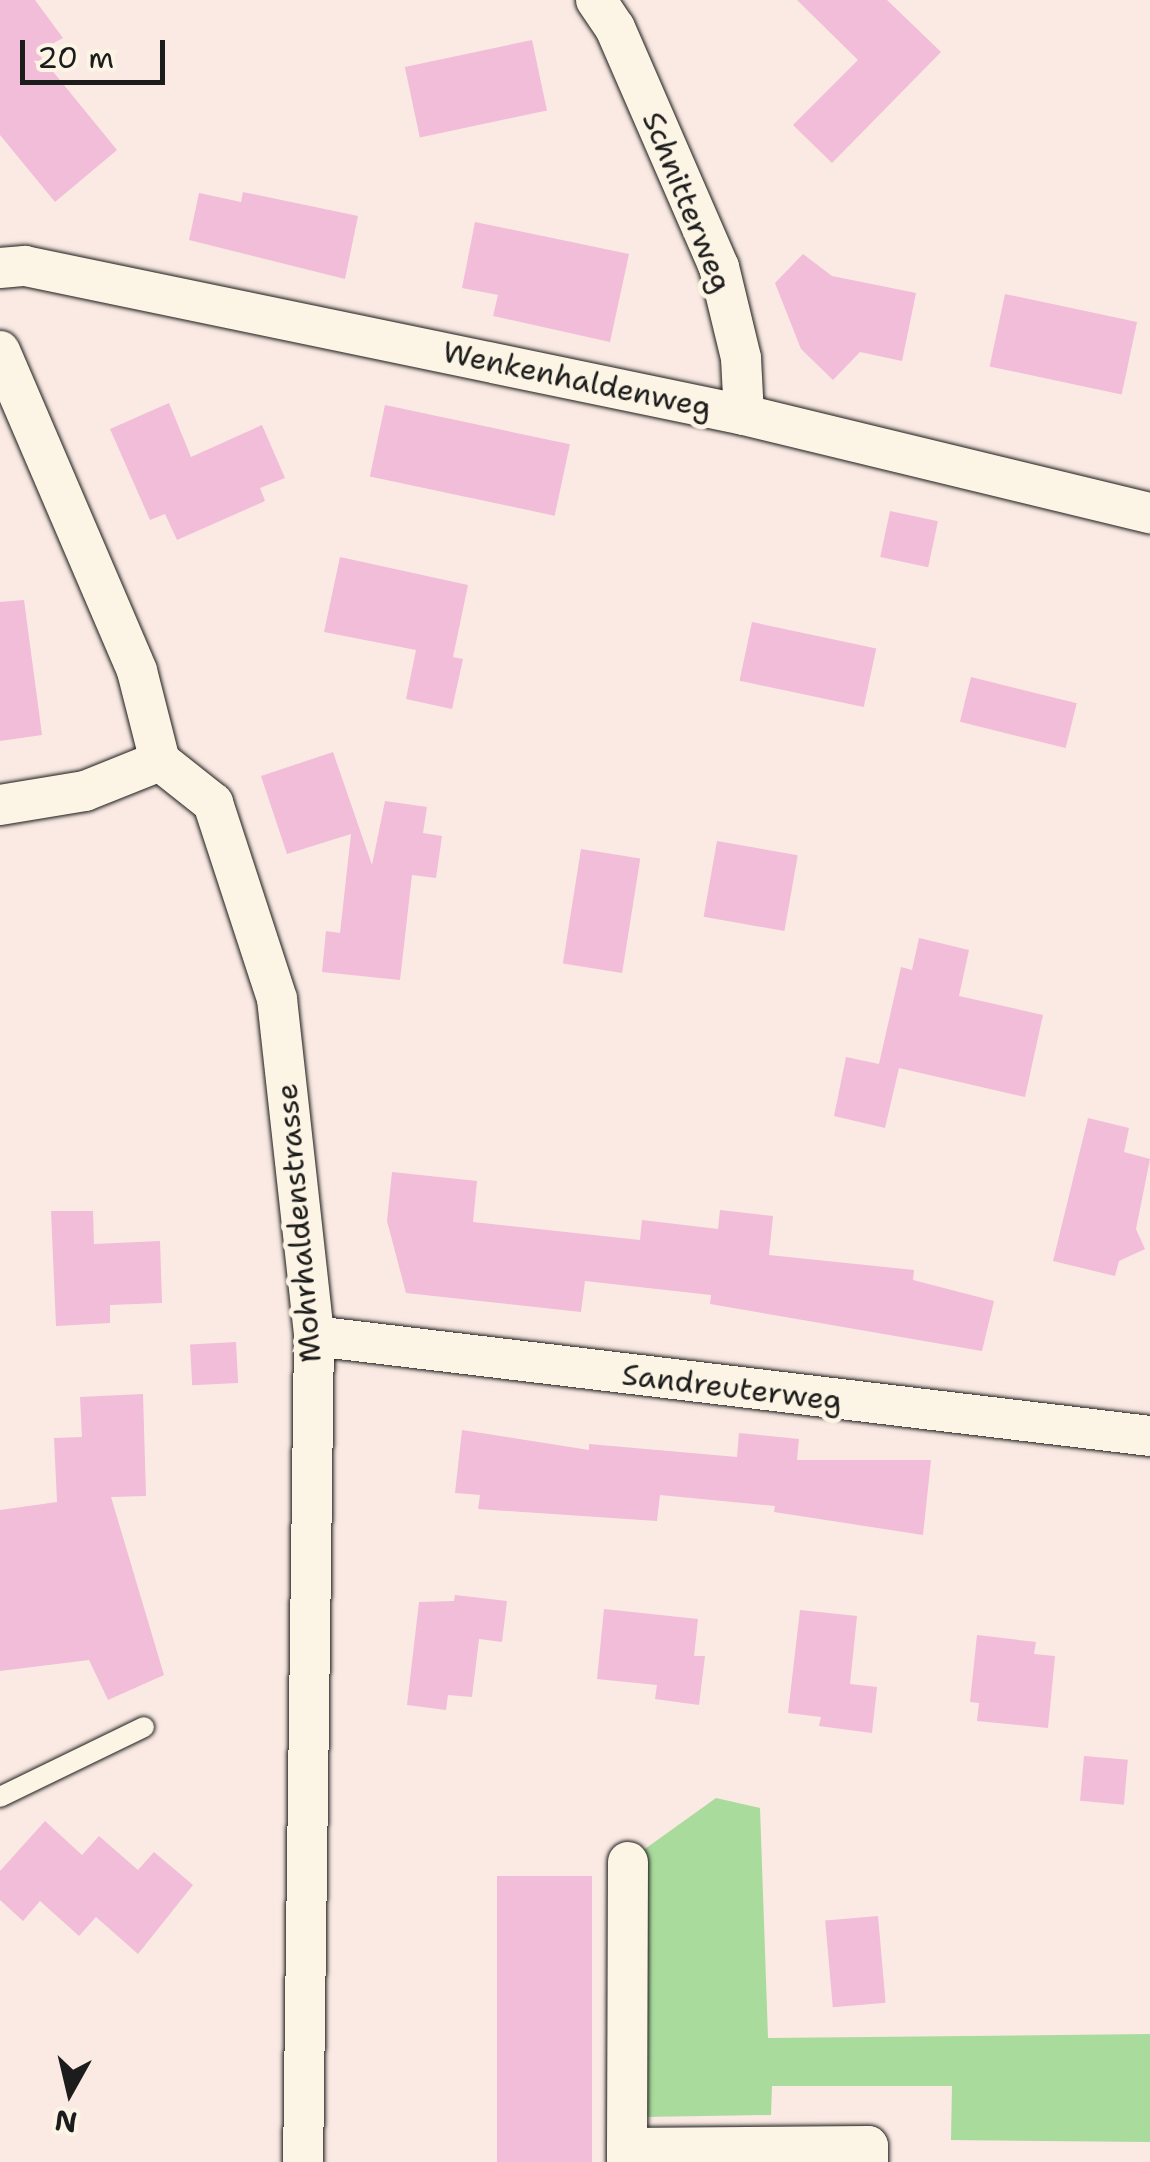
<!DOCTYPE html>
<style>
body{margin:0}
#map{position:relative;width:1150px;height:2162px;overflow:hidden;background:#faeae3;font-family:"Shantell Sans",sans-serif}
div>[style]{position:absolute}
.green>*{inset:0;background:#a9db9c}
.building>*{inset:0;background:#f1bdd9;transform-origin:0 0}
.roads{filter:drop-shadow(0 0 2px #1c1c1c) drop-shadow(0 0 2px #1c1c1c)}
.lane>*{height:20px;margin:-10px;padding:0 10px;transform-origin:10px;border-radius:10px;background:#fcf5e5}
.street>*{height:40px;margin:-20px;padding:0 20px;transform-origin:20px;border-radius:20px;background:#fcf5e5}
span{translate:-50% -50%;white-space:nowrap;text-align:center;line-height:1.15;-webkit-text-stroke:10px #fcf5e5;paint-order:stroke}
.street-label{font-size:30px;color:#1c1c1c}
.north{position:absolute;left:20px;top:2042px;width:100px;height:100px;-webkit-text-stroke:8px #fcf5e5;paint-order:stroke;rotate:188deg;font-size:28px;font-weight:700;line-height:40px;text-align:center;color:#1c1c1c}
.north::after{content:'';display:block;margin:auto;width:35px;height:45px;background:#1c1c1c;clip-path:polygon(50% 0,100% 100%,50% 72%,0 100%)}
.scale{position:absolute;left:20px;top:40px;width:145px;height:45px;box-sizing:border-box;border:5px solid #1c1c1c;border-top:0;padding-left:12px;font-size:30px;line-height:35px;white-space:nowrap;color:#1c1c1c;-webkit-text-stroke:8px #fcf5e5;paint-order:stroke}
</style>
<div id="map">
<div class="green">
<div style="clip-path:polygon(716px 1798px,760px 1808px,768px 2038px,1150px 2034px,1150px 2142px,951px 2140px,952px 2086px,772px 2086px,771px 2115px,643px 2117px,642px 1851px)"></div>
</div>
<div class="building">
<div style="clip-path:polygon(0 0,35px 0,63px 38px,37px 52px,117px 150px,55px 202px,0 135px)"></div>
<div style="clip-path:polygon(797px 0,887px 0,941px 52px,832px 163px,793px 125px,858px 60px)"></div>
<div style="left:532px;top:40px;width:72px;height:130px;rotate:78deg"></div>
<div style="clip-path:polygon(243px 192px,358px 216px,345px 279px,189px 240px,199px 193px,241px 202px)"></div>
<div style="clip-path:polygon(475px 222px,629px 254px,610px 342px,493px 316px,498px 295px,462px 288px)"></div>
<div style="clip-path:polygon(803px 254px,832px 276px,916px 293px,902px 361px,860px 352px,833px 380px,801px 349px,775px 283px)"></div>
<div style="left:1005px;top:294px;width:135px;height:74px;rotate:12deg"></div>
<div style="clip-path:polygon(169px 403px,191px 457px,262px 425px,285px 478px,260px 488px,265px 501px,177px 540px,165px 514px,150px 520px,110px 429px)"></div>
<div style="left:385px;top:405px;width:189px;height:73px;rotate:12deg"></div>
<div style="left:890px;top:511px;width:49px;height:47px;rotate:12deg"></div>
<div style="clip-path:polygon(340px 557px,468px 585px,453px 657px,463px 659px,452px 709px,406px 699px,416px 650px,324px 632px)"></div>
<div style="clip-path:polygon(24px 600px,42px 735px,0 741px,0 602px)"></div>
<div style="left:752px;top:622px;width:127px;height:60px;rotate:12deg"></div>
<div style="left:971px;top:677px;width:109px;height:46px;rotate:14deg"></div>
<div style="clip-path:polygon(333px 752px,372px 865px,385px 801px,427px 807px,423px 833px,442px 836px,436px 878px,412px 875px,400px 980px,322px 972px,326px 931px,340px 933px,351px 834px,287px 854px,261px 776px)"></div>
<div style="left:717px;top:841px;width:82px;height:77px;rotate:10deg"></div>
<div style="left:581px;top:849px;width:60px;height:116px;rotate:9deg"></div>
<div style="clip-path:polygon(919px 938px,969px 950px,959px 996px,1043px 1015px,1025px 1097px,899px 1068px,885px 1128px,834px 1116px,846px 1057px,879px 1064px,901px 967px,912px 970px)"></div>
<div style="clip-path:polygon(1088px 1118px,1129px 1128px,1124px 1152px,1150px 1159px,1136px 1229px,1145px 1249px,1119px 1261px,1115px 1276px,1053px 1261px)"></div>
<div style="clip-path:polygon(392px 1172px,477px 1181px,473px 1222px,640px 1240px,642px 1220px,718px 1229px,720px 1210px,773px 1216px,769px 1255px,914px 1270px,913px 1280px,994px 1301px,982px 1351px,710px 1304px,711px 1295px,585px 1281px,581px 1312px,406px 1293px,387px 1221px)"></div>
<div style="clip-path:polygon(51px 1211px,93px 1211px,94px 1244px,160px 1241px,162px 1303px,110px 1305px,110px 1323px,56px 1326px)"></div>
<div style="left:236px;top:1342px;width:41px;height:46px;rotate:87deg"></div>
<div style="clip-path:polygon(143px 1394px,146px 1496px,111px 1497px,164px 1675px,108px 1700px,89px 1660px,0 1671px,0 1510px,57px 1502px,54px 1438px,82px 1437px,80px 1397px)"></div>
<div style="clip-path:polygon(462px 1430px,589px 1450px,589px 1444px,737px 1457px,739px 1433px,799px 1439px,797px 1460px,931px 1460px,923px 1535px,774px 1512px,775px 1506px,660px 1495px,657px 1521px,478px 1509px,480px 1495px,455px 1493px)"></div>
<div style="clip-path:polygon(455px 1595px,507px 1601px,502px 1642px,479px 1639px,472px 1697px,448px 1695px,446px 1710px,407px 1705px,419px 1602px,454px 1601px)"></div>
<div style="clip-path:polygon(604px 1609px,698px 1619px,694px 1656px,705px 1656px,699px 1705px,655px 1699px,657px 1685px,597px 1679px)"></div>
<div style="clip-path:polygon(800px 1610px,857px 1616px,850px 1684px,877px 1687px,872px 1733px,819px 1726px,821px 1717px,788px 1713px)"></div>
<div style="clip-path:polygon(977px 1635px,1036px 1642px,1034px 1654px,1055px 1656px,1048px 1728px,977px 1721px,979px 1703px,970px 1702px)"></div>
<div style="left:1084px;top:1756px;width:44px;height:45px;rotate:5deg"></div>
<div style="clip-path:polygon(45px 1821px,82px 1855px,99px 1836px,138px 1870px,154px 1852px,193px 1885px,138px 1954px,96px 1917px,79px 1936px,40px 1901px,23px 1921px,0 1900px,0 1871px)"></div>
<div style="left:497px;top:1876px;width:95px;height:286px"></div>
<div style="left:878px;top:1916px;width:87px;height:53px;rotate:85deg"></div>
</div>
<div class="roads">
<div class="lane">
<div style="left:0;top:1797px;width:160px;rotate:-25.9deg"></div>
</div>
<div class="street">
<div style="left:596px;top:0;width:34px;rotate:56deg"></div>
<div style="left:615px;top:28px;width:261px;rotate:66.5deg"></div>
<div style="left:719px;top:267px;width:94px;rotate:76.4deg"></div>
<div style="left:741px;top:358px;width:57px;rotate:87deg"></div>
<div style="left:0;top:268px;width:25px;rotate:-5deg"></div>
<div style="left:25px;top:266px;width:734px;rotate:11.71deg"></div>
<div style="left:744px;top:415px;width:418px;rotate:13.6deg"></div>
<div style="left:0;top:351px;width:348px;rotate:66.8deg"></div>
<div style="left:137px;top:671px;width:93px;rotate:75.7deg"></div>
<div style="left:160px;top:761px;width:68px;rotate:38.4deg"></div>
<div style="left:213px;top:803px;width:206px;rotate:71.9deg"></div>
<div style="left:277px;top:999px;width:339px;rotate:83.7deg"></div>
<div style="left:314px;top:1336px;width:826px;rotate:90.76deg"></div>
<div style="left:0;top:805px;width:86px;rotate:-9.4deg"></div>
<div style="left:85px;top:791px;width:81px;rotate:-21.8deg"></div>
<div style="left:314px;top:1336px;width:842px;rotate:6.82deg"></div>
<div style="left:627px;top:2148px;width:286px;rotate:-89.8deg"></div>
<div style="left:627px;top:2162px;width:14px;rotate:-90deg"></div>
<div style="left:627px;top:2148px;width:241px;rotate:-0.5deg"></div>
<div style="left:868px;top:2146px;width:16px;rotate:90deg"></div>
</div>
</div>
<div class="street-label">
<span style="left:687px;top:202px;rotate:68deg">Schnitterweg</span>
<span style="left:577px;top:380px;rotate:12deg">Wenkenhaldenweg</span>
<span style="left:299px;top:1223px;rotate:-95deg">Mohrhaldenstrasse</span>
<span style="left:732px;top:1388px;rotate:7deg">Sandreuterweg</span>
</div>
<div class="north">N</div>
<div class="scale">20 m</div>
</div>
